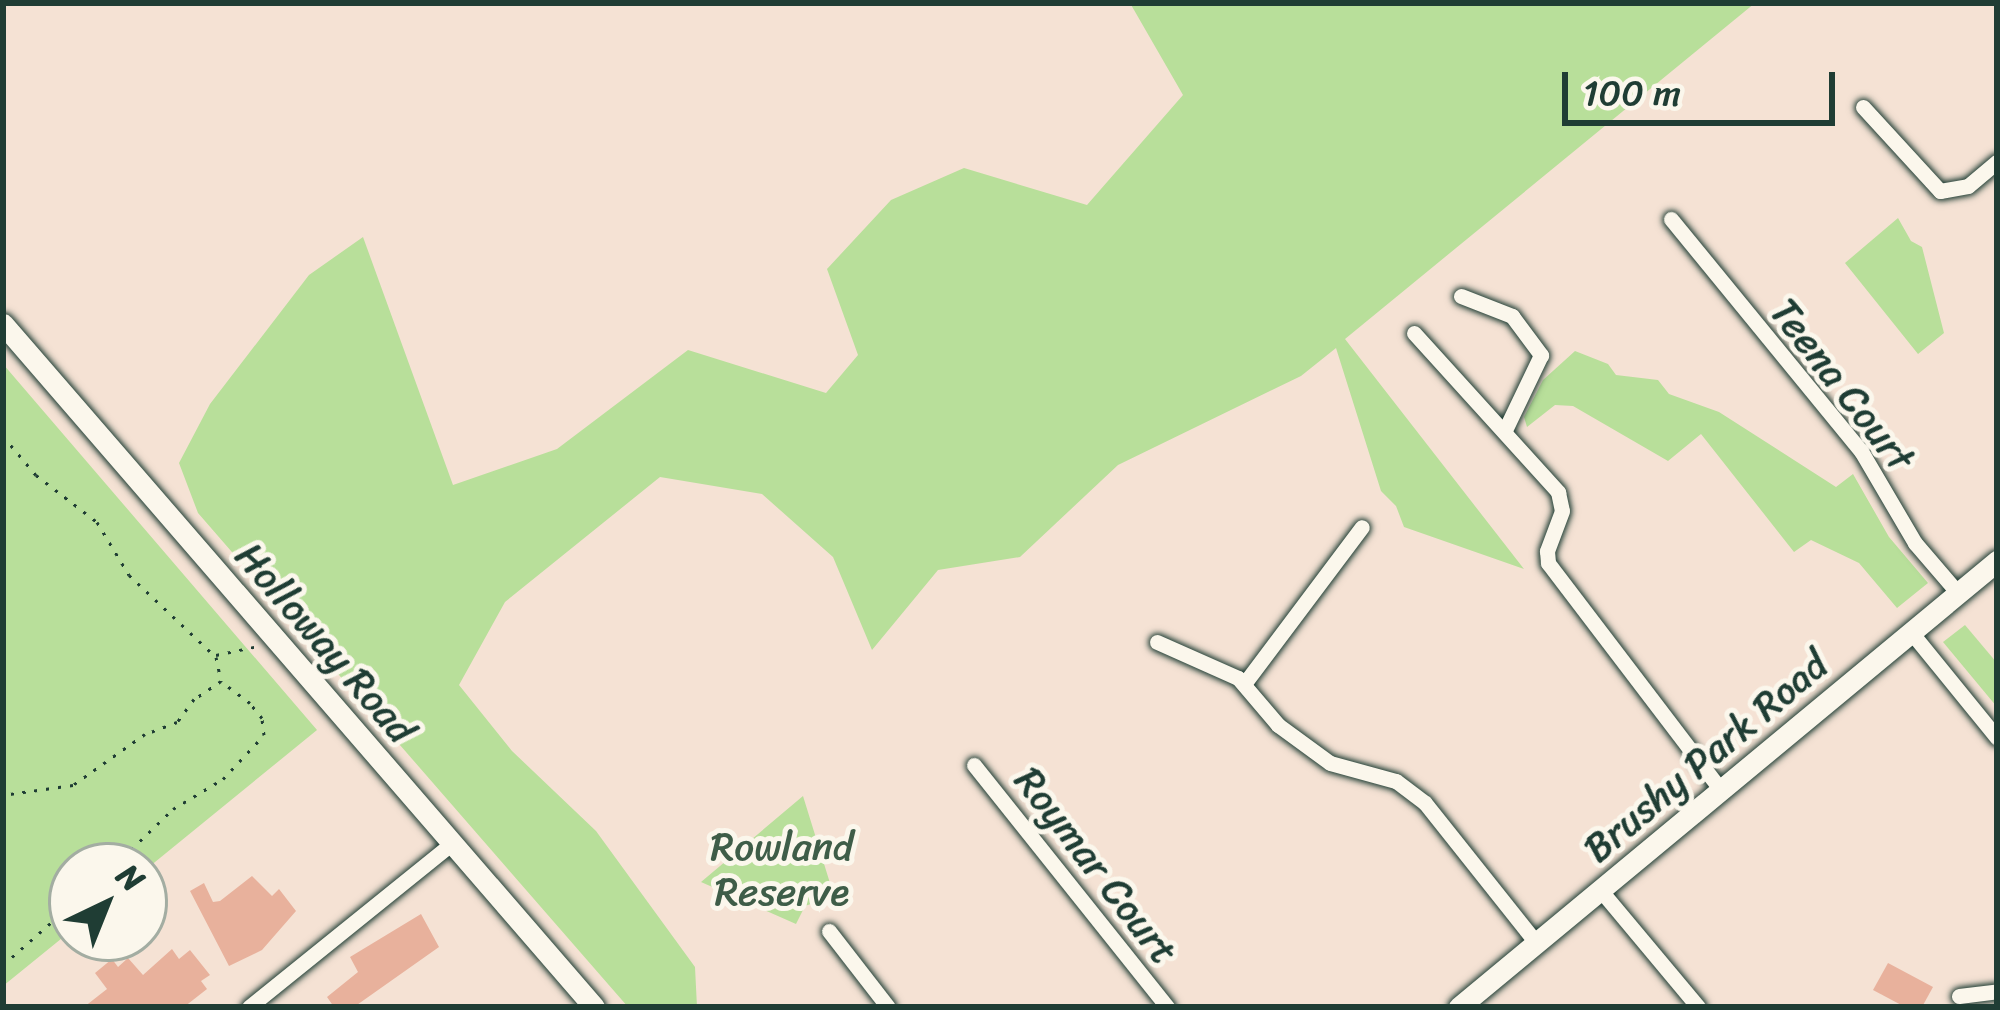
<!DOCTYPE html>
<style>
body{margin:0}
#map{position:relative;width:2000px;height:1010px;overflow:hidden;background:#f5e2d4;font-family:Sriracha,sans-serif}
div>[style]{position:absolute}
.green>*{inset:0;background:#b8df9a}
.building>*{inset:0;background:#e8b19c}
.path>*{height:3px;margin-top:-1.5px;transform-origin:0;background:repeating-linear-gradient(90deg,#1f3d34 0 3px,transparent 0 12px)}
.roads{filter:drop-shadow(0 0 3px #1f3d34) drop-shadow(0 0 3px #1f3d34)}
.minor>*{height:15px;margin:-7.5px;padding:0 7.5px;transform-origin:7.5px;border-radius:7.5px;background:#fbf7ec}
.secondary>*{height:21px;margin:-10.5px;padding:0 10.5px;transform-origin:10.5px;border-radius:10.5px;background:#fbf7ec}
span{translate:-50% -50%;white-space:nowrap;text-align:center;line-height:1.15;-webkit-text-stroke:10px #fbf7ec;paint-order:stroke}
.street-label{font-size:39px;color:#1f3d34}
.park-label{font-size:39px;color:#3e5d48}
.frame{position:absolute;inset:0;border:6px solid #1f3d34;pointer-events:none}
.north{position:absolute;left:48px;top:842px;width:120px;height:120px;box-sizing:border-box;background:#fbf7ec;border:3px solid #a3ada2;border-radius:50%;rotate:43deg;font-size:33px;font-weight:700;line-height:48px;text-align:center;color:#1f3d34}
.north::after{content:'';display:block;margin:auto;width:42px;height:54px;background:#1f3d34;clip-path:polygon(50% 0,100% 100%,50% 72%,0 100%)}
.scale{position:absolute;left:1562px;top:72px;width:273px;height:54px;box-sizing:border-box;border:6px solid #1f3d34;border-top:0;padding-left:15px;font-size:36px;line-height:42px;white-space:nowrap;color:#1f3d34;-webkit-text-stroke:9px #fbf7ec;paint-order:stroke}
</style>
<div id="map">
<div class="green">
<div style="clip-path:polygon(1130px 3px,1755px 3px,1345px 339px,1524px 569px,1404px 527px,1396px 506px,1381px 491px,1336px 348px,1301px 376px,1118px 465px,1020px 557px,938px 570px,872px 650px,833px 557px,762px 494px,660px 477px,505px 602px,459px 685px,512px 751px,596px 831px,695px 967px,697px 1007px,628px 1007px,198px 513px,179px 463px,210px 404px,309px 275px,363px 237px,453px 485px,557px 449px,688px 350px,826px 393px,858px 355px,827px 269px,891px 200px,964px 168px,1087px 205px,1183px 95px)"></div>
<div style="clip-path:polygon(1898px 218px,1911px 241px,1922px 247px,1944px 333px,1918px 354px,1845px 263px)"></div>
<div style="clip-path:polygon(1575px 351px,1608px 364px,1616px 375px,1658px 380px,1669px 394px,1719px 412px,1836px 487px,1853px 474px,1889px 537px,1928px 583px,1897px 608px,1859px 563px,1811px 540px,1794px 552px,1701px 434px,1668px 461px,1573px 406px,1555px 405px,1527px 427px,1524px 417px,1543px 380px)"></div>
<div style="clip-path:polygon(3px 364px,317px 730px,144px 871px,144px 866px,72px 866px,72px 930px,3px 986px)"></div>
<div style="clip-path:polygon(1965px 625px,1997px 663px,1997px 707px,1943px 642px)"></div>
<div style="clip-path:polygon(803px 796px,834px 896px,805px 906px,796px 924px,701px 882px)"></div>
</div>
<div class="building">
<div style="clip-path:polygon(252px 876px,272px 896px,279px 889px,296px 911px,262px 950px,229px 966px,190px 891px,204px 883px,213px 902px,220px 901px)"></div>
<div style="clip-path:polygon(421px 914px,439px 947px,354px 1007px,334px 1007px,327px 997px,358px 972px,350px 957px)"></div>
<div style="clip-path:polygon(172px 949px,179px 959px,190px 950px,210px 975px,201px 981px,207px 989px,184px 1007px,84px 1007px,107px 989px,95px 973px,112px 959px,118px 967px,128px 958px,143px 975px)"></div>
<div style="clip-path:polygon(1888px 963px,1933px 987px,1922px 1007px,1905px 1007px,1873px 990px)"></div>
</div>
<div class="path">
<div style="left:3px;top:436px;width:51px;rotate:49.8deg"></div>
<div style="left:36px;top:475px;width:77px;rotate:37.6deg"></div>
<div style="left:97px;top:522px;width:62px;rotate:58.9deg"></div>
<div style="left:129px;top:575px;width:120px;rotate:43.3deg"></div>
<div style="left:216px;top:657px;width:25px;rotate:78deg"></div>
<div style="left:221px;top:681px;width:32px;rotate:146deg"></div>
<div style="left:194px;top:699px;width:29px;rotate:126deg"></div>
<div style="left:177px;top:722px;width:34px;rotate:159deg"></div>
<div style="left:145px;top:734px;width:88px;rotate:144.7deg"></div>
<div style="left:73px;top:785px;width:71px;rotate:171.9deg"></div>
<div style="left:216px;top:655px;width:39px;rotate:-12deg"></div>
<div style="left:114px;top:866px;width:82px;rotate:-44deg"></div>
<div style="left:173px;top:809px;width:58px;rotate:-31deg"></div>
<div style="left:223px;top:779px;width:60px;rotate:-47deg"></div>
<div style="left:264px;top:735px;width:17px;rotate:-97deg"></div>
<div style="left:262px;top:718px;width:19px;rotate:-129deg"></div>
<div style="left:250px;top:703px;width:35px;rotate:-143deg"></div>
<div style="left:3px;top:965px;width:92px;rotate:-41.5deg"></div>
</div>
<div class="roads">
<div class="minor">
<div style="left:1863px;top:107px;width:114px;rotate:47.5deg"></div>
<div style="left:1940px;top:191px;width:28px;rotate:-10deg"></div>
<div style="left:1968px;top:186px;width:38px;rotate:-40deg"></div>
<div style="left:1671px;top:219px;width:300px;rotate:50.7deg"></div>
<div style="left:1861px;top:451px;width:107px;rotate:59.6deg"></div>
<div style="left:1915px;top:543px;width:66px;rotate:49.3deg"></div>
<div style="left:1461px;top:296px;width:55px;rotate:21.4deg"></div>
<div style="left:1512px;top:316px;width:49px;rotate:53.4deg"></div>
<div style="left:1541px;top:355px;width:81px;rotate:115.6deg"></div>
<div style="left:1414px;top:333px;width:215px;rotate:47.8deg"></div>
<div style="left:1558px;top:492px;width:19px;rotate:78deg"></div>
<div style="left:1562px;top:511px;width:43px;rotate:110.6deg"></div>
<div style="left:1547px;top:551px;width:12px;rotate:85deg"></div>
<div style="left:1548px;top:563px;width:285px;rotate:52.7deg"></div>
<div style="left:1911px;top:632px;width:136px;rotate:50.9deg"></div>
<div style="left:1157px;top:642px;width:89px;rotate:24deg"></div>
<div style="left:1238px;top:678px;width:62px;rotate:49.6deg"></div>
<div style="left:1278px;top:725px;width:64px;rotate:36.2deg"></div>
<div style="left:1330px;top:763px;width:68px;rotate:15.3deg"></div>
<div style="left:1396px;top:781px;width:36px;rotate:37deg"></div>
<div style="left:1425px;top:803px;width:180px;rotate:51.5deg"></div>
<div style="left:1244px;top:684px;width:196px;rotate:-53.1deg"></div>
<div style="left:974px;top:765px;width:310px;rotate:51.4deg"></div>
<div style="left:1602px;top:892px;width:150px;rotate:50.1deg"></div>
<div style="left:829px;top:931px;width:96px;rotate:52.2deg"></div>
<div style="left:1959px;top:996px;width:38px;rotate:-7deg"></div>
<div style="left:249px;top:1007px;width:260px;rotate:-38.9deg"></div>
</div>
<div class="secondary">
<div style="left:3px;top:324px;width:903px;rotate:49.13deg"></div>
<div style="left:1459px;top:1007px;width:699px;rotate:-39.66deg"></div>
</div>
</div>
<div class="street-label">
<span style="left:1842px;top:385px;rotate:52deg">Teena Court</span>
<span style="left:325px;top:643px;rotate:49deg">Holloway Road</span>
<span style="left:1706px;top:757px;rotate:-40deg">Brushy Park Road</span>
<span style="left:1096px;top:866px;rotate:52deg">Roymar Court</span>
</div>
<div class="park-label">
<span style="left:782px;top:870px">Rowland<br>Reserve</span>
</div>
<div class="frame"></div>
<div class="north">N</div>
<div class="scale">100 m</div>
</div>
